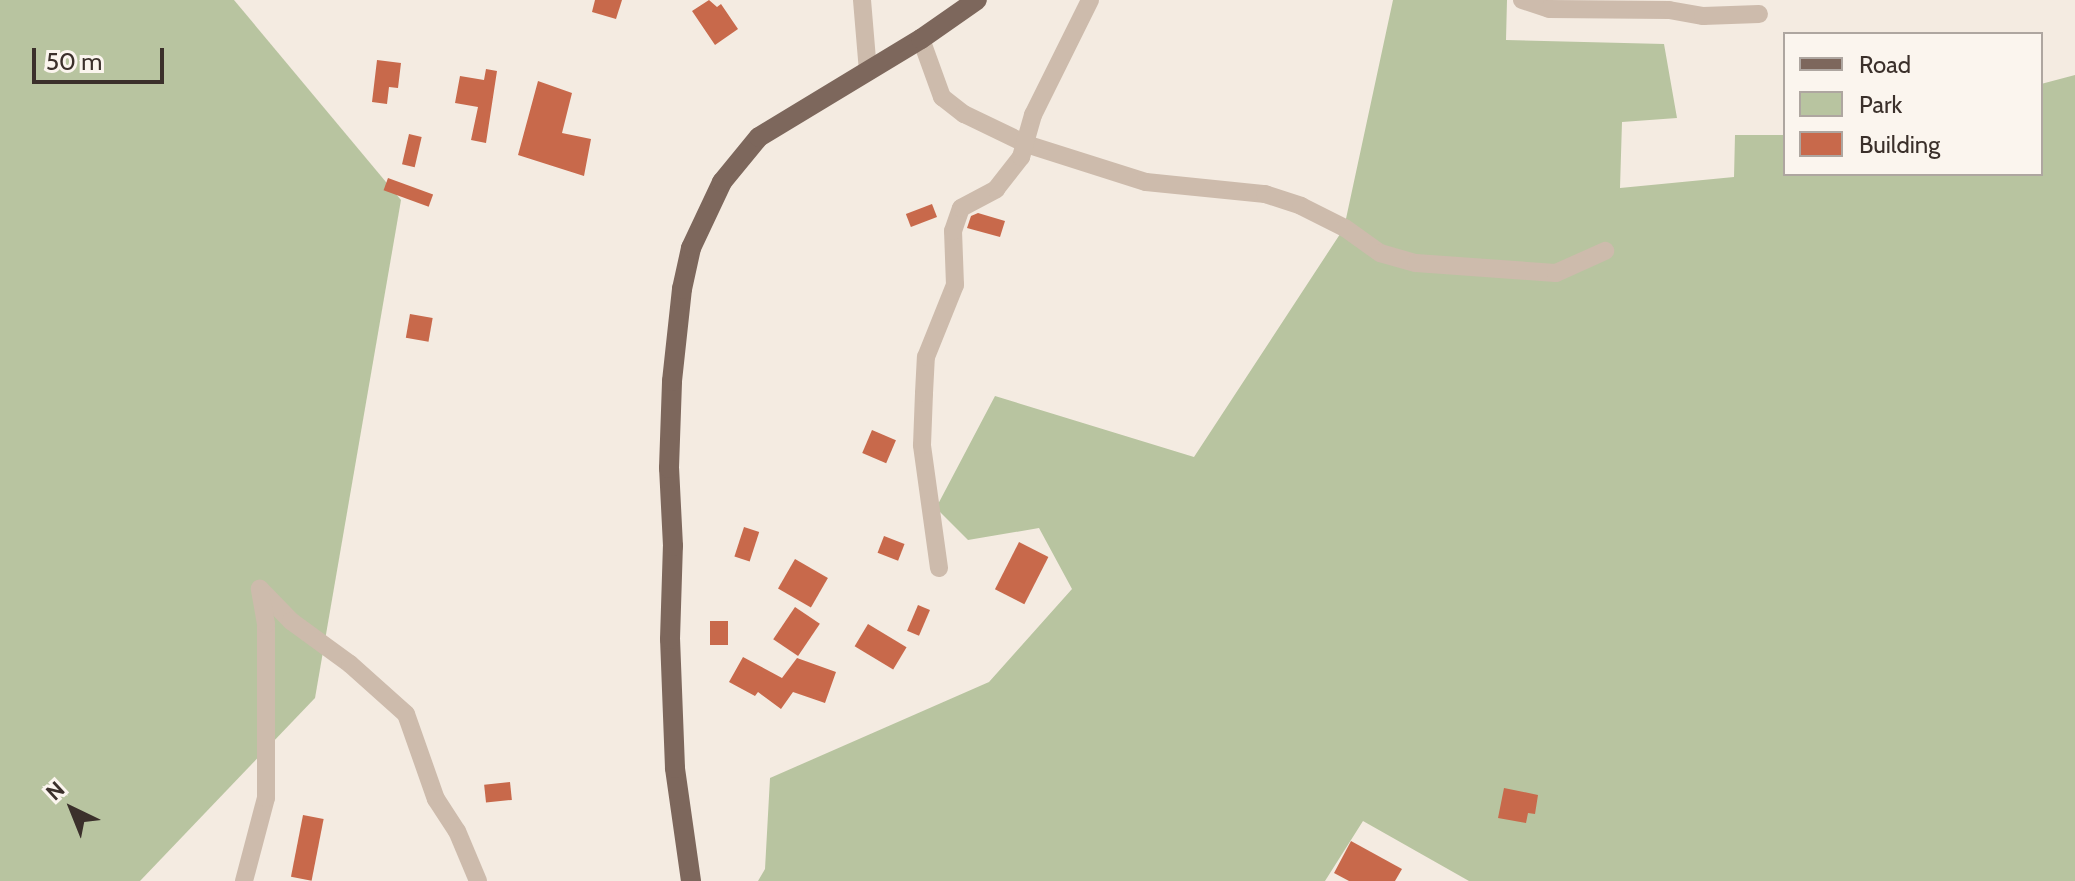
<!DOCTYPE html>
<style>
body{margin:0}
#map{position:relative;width:2075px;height:881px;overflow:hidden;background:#f4ebe1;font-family:Cabin,sans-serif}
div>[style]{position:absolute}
.green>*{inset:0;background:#b8c4a0}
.building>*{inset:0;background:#c8694b;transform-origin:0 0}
.minor>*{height:18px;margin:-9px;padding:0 9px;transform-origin:9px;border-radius:9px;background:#cdbbac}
.major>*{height:20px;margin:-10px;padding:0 10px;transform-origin:10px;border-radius:10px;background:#7d675c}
span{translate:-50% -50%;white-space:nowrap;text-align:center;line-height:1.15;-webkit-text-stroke:8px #fbf5ee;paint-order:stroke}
.legend{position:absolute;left:1783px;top:32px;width:260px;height:144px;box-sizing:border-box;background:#fbf5ee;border:2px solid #aea6a0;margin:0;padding:10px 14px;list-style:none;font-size:24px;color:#3b302b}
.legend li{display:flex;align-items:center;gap:16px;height:40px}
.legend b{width:40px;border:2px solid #aea6a0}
.north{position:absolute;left:32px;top:769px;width:80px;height:80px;-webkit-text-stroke:6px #fbf5ee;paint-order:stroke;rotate:317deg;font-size:22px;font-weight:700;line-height:32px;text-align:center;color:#3b302b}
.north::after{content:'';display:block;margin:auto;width:28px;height:36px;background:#3b302b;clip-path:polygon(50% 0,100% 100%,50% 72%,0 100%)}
.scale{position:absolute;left:32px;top:48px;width:132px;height:36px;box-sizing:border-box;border:4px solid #3b302b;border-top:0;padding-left:10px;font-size:24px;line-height:28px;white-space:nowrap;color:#3b302b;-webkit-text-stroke:6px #fbf5ee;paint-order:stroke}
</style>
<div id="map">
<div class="green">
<div style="clip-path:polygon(0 0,234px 0,401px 200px,315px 698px,140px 881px,0 881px)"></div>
<div style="clip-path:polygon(1393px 0,1507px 0,1506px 40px,1664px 44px,1677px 118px,1622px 122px,1620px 188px,1734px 177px,1735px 135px,1785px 135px,1785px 174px,2041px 174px,2041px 84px,2075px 75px,2075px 881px,1469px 881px,1363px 821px,1325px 881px,758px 881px,765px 869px,770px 778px,989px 682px,1072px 589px,1039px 528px,968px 540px,936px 508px,995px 396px,1194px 457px,1344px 228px)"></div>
</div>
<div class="building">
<div style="clip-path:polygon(595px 0,622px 0,616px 19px,592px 12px)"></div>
<div style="clip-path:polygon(709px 0,717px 7px,721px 4px,738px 29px,715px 45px,692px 11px)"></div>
<div style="clip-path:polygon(377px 60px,401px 63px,398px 88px,389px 87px,387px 104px,372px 102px)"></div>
<div style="clip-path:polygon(486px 69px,497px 71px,486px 143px,471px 140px,478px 107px,455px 103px,460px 76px,484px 80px)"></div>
<div style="clip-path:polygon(538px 81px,572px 93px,562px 133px,591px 139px,584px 176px,518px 155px)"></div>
<div style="left:409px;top:134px;width:13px;height:31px;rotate:13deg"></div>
<div style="left:388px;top:178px;width:48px;height:13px;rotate:20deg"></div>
<div style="left:932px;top:204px;width:14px;height:28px;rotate:69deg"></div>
<div style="clip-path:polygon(978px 213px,1005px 221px,1000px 237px,967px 228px,971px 216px)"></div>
<div style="left:410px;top:314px;width:23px;height:24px;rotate:10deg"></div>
<div style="left:872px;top:430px;width:26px;height:25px;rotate:23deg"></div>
<div style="left:744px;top:527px;width:16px;height:31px;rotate:18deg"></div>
<div style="left:884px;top:536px;width:22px;height:18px;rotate:21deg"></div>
<div style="left:1019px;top:542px;width:33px;height:53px;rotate:27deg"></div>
<div style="left:795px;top:559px;width:38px;height:34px;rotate:30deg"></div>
<div style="left:918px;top:605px;width:13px;height:28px;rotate:23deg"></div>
<div style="left:795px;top:607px;width:30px;height:39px;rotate:34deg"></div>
<div style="left:710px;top:621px;width:18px;height:24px"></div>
<div style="left:868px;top:624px;width:45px;height:26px;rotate:31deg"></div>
<div style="clip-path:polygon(743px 657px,782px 678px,797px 658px,836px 672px,825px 703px,793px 692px,781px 709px,758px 692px,755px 696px,729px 682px)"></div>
<div style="left:510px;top:782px;width:18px;height:26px;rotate:84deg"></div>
<div style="clip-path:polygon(1504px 788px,1538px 795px,1535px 814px,1528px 813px,1526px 823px,1498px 818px)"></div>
<div style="left:303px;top:815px;width:21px;height:63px;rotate:11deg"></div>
<div style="clip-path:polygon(1351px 841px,1402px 869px,1395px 881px,1349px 881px,1334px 873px)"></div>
</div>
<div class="minor">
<div style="left:862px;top:0;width:72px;rotate:85.2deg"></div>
<div style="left:1522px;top:0;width:28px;rotate:18deg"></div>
<div style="left:1549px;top:9px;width:120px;rotate:0.5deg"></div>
<div style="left:1669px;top:10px;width:35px;rotate:10deg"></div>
<div style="left:1703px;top:16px;width:56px;rotate:-2deg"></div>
<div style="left:921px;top:39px;width:62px;rotate:70.1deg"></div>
<div style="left:942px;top:97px;width:28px;rotate:38deg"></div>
<div style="left:964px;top:114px;width:69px;rotate:25.8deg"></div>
<div style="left:1026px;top:144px;width:126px;rotate:17.6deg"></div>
<div style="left:1146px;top:182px;width:120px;rotate:5.8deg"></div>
<div style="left:1265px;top:194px;width:38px;rotate:18deg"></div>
<div style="left:1301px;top:206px;width:49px;rotate:26.6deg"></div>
<div style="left:1345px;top:228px;width:43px;rotate:35.5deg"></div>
<div style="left:1380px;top:253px;width:37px;rotate:16deg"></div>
<div style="left:1416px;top:263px;width:140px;rotate:4.1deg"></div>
<div style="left:1556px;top:273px;width:54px;rotate:-24.2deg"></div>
<div style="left:939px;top:568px;width:124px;rotate:-97.9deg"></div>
<div style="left:922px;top:445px;width:52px;rotate:-87.8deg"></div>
<div style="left:924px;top:393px;width:36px;rotate:-87deg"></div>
<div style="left:926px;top:357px;width:78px;rotate:-68.1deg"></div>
<div style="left:955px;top:285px;width:54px;rotate:-92.1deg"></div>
<div style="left:953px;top:231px;width:24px;rotate:-71deg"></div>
<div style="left:961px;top:208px;width:40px;rotate:-28deg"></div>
<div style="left:996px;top:189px;width:41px;rotate:-52deg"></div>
<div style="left:1021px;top:157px;width:44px;rotate:-74.1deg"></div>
<div style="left:1033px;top:115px;width:128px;rotate:-63.6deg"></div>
<div style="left:260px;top:589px;width:45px;rotate:45.9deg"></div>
<div style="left:291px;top:621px;width:73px;rotate:36.1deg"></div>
<div style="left:350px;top:664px;width:75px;rotate:41.8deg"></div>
<div style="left:406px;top:714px;width:90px;rotate:70.6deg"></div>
<div style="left:436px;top:799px;width:38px;rotate:57deg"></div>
<div style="left:457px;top:831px;width:54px;rotate:67.2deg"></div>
<div style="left:244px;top:881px;width:86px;rotate:-75.2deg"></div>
<div style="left:266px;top:798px;width:174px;rotate:-90deg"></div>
<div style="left:266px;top:624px;width:36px;rotate:-100deg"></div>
</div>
<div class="major">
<div style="left:691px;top:881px;width:114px;rotate:-98.1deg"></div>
<div style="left:675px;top:768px;width:129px;rotate:-92.2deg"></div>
<div style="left:670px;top:639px;width:93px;rotate:-88.2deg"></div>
<div style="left:673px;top:546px;width:78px;rotate:-92.9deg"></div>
<div style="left:669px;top:468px;width:87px;rotate:-88deg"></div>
<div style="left:672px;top:381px;width:93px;rotate:-83.8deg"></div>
<div style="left:682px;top:289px;width:42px;rotate:-77.6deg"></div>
<div style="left:691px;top:248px;width:73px;rotate:-64.8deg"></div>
<div style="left:722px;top:182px;width:58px;rotate:-50.6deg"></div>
<div style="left:759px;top:137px;width:189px;rotate:-31.2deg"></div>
<div style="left:921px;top:39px;width:68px;rotate:-34.9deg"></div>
</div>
<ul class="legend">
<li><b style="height:10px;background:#7d675c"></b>Road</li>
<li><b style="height:22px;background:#b8c4a0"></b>Park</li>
<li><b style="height:22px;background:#c8694b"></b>Building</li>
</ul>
<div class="north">N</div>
<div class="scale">50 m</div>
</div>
